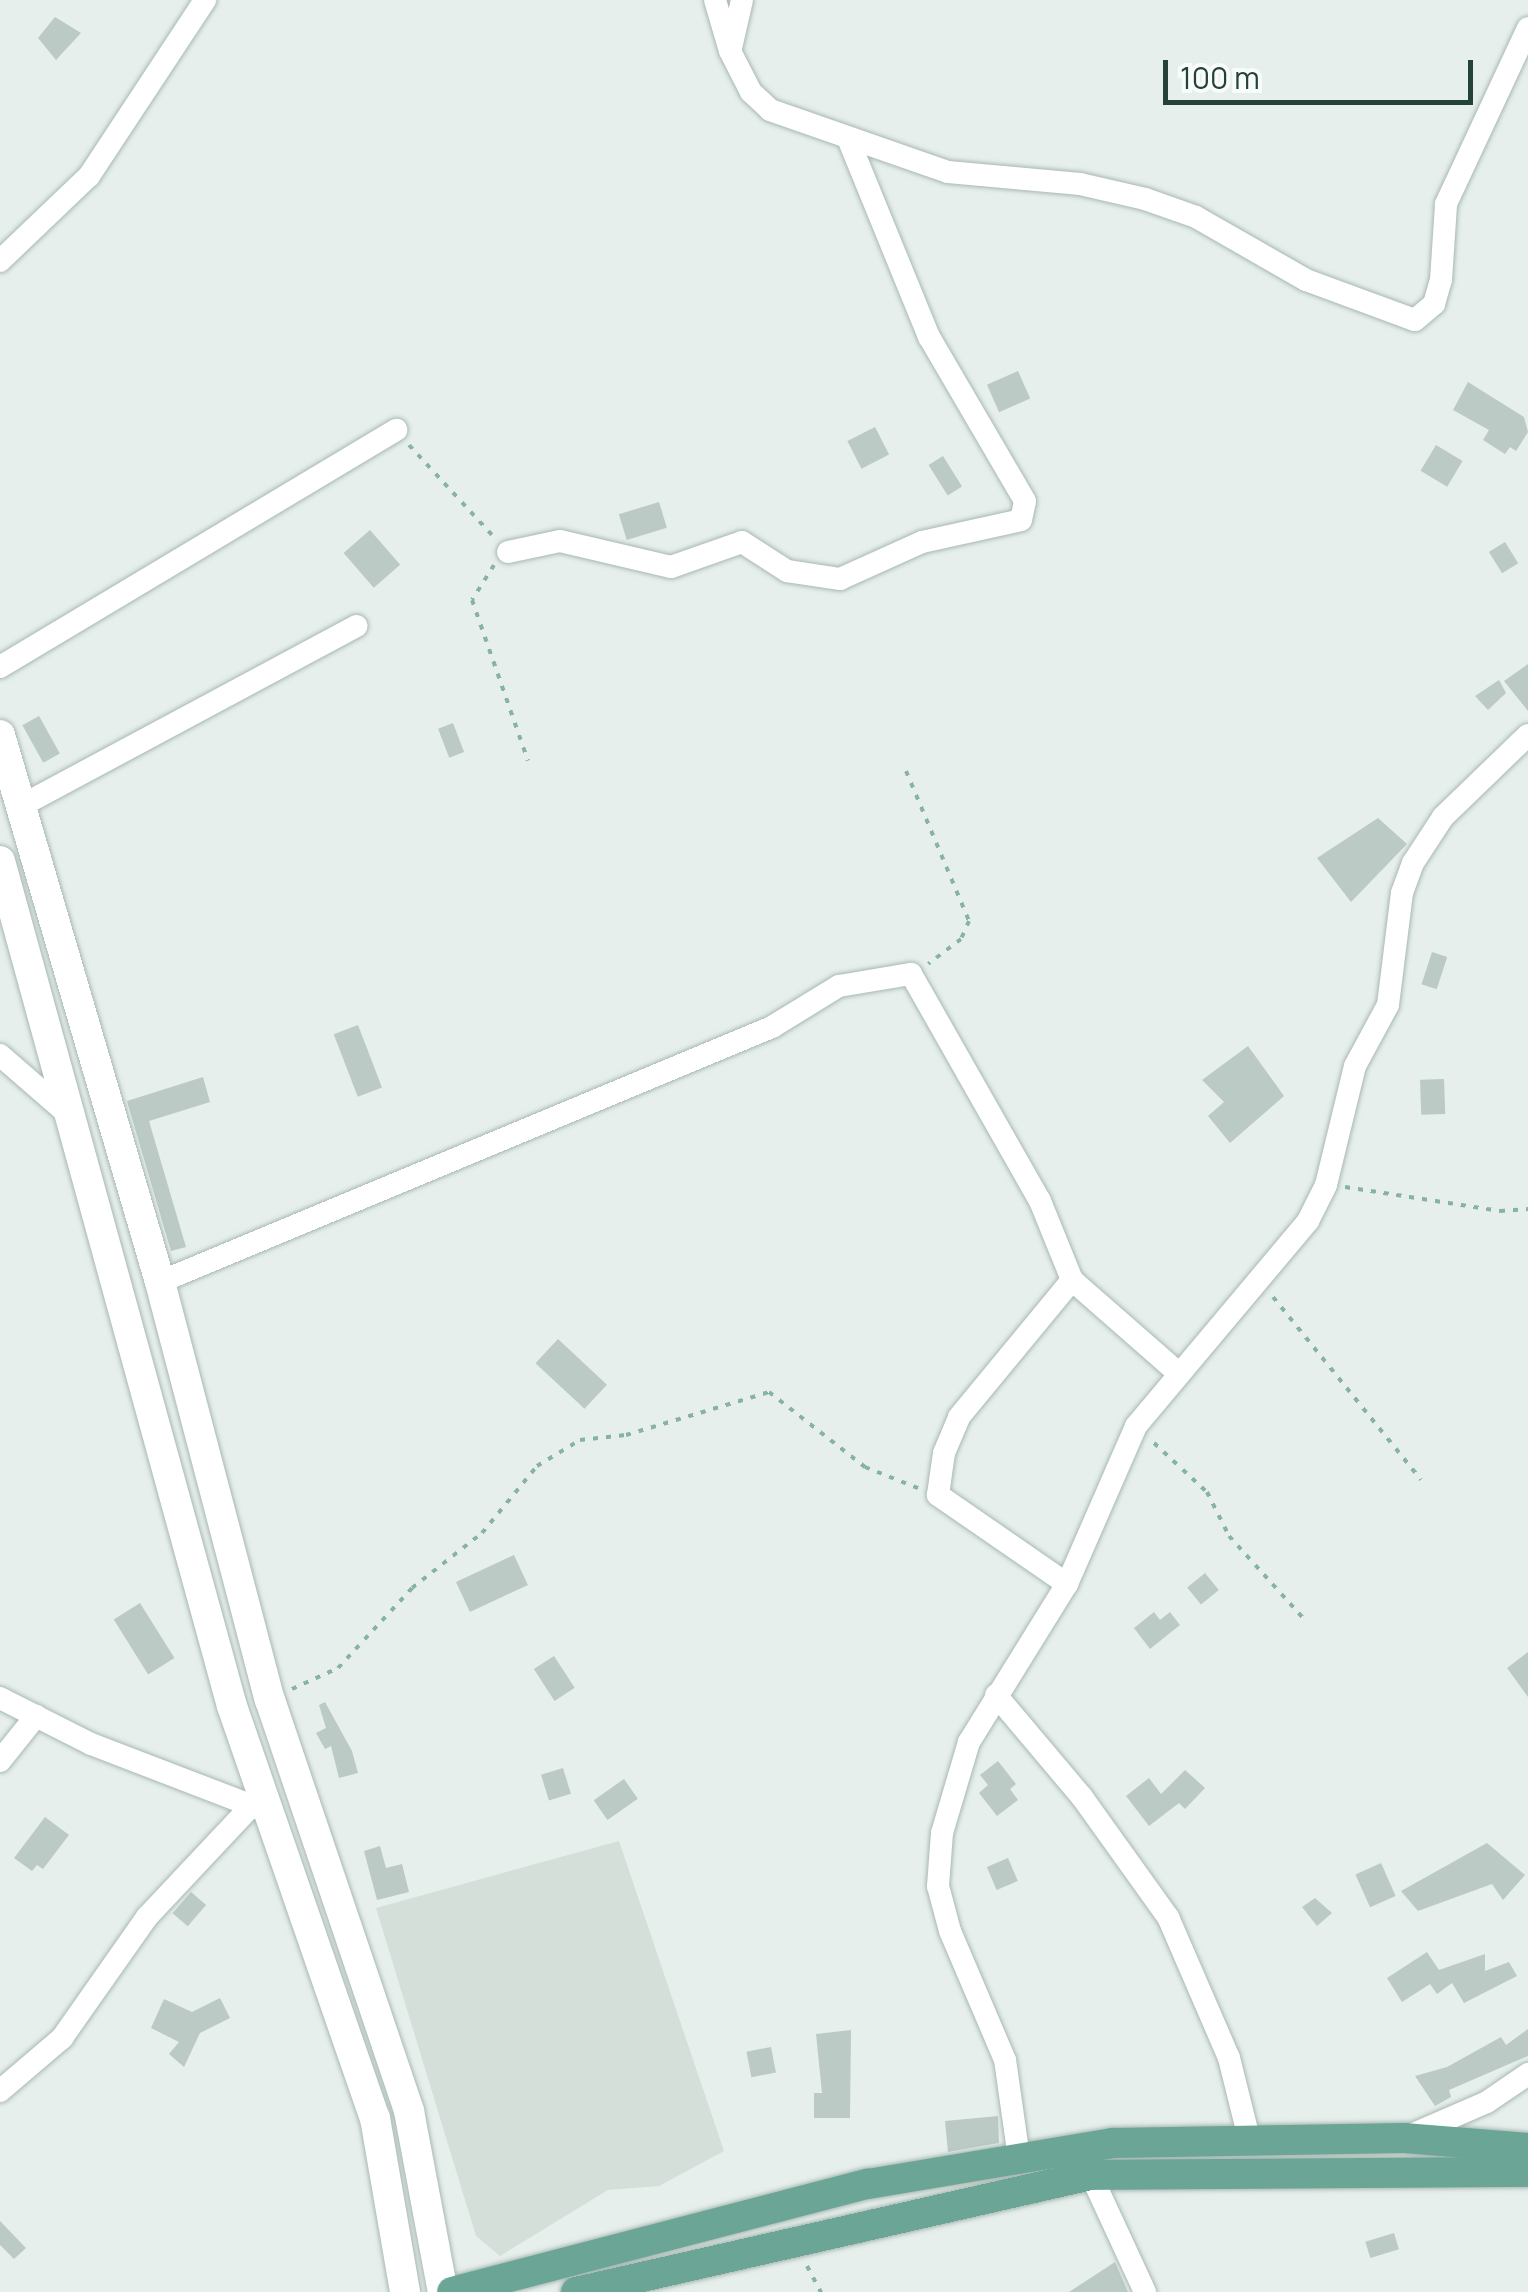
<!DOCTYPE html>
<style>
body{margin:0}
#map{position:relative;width:1528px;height:2292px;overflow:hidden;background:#e6efeb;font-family:Manrope,sans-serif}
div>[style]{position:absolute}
.built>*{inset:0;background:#d4dfda}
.building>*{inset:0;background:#bbcac4;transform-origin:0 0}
.path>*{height:4px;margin-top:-2px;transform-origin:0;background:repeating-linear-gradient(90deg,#86b3a5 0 5px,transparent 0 13px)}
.roads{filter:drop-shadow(0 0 2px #a8b8b2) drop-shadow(0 0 2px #a8b8b2)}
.minor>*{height:22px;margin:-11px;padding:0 11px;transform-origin:11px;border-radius:11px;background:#fff}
.tertiary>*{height:30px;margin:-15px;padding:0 15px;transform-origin:15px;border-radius:15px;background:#fff}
.primary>*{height:30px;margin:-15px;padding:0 15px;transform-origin:15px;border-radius:15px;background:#6aa596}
span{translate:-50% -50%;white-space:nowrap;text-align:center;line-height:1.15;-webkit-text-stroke:8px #f7fbf9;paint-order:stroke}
.scale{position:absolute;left:1163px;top:60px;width:310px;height:45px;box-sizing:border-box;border:5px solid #24423a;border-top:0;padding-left:12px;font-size:30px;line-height:35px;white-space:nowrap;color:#24423a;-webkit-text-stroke:8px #f7fbf9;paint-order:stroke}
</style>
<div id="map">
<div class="built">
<div style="clip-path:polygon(619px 1841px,724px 2151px,659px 2186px,608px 2190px,500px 2256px,476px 2236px,376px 1908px)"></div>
</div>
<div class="building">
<div style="clip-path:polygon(55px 17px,81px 33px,56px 60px,38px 38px)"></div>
<div style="left:1018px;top:371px;width:30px;height:34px;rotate:66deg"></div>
<div style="clip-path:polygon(1468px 382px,1524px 417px,1528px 432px,1516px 451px,1510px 447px,1505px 454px,1483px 440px,1489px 430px,1453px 410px)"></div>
<div style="left:875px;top:427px;width:31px;height:31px;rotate:63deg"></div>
<div style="left:1436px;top:445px;width:31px;height:30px;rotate:31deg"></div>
<div style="left:943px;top:456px;width:36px;height:17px;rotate:58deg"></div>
<div style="left:659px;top:502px;width:27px;height:42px;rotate:73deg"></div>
<div style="left:370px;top:530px;width:46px;height:35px;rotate:49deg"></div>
<div style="left:1505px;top:542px;width:25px;height:19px;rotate:58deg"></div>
<div style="clip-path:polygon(1528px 664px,1528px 711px,1504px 681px)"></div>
<div style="clip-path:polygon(1499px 680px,1506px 693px,1488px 710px,1475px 696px)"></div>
<div style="left:39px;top:716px;width:43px;height:19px;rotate:61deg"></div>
<div style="left:453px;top:723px;width:31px;height:16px;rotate:69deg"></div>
<div style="clip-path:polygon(1378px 818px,1407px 844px,1351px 902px,1317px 858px)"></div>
<div style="left:1432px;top:952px;width:16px;height:34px;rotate:18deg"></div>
<div style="left:358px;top:1025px;width:67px;height:26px;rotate:69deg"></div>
<div style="clip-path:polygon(1248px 1046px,1284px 1096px,1230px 1143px,1208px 1116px,1224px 1102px,1202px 1080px)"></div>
<div style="clip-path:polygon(203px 1077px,210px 1102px,149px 1121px,186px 1247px,171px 1251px,127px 1101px)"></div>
<div style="left:1444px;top:1079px;width:35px;height:24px;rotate:88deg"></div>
<div style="left:558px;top:1339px;width:67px;height:33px;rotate:43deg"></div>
<div style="left:514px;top:1555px;width:33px;height:64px;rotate:65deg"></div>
<div style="left:1205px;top:1573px;width:22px;height:23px;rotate:51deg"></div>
<div style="left:140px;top:1603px;width:65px;height:31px;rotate:58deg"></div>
<div style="clip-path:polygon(1154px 1612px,1160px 1620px,1170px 1612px,1180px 1625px,1150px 1649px,1134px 1628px)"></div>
<div style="clip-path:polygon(1528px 1652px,1528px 1697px,1507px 1668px)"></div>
<div style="left:554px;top:1656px;width:38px;height:24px;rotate:57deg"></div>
<div style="clip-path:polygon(325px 1702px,352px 1751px,358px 1773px,339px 1778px,331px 1746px,325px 1749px,316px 1733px,326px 1728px,319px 1705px)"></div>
<div style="clip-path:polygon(998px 1761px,1016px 1784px,1010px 1789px,1018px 1800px,997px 1816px,979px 1793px,988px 1785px,980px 1775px)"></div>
<div style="left:563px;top:1768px;width:27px;height:23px;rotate:73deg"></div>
<div style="clip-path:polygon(1185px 1770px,1205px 1788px,1185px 1809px,1179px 1803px,1149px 1826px,1126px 1796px,1149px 1778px,1161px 1794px)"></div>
<div style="left:624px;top:1779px;width:24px;height:37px;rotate:55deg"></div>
<div style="clip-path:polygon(45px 1817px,69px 1835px,43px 1869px,37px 1865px,32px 1871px,14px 1858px)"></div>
<div style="clip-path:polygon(1487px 1843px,1525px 1875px,1503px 1900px,1492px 1884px,1418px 1911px,1401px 1891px)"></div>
<div style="clip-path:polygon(380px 1846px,386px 1868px,402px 1864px,409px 1892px,377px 1900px,364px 1851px)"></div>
<div style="left:1008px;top:1858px;width:25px;height:23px;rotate:67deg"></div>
<div style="left:1381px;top:1863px;width:36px;height:28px;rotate:66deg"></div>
<div style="left:191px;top:1892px;width:20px;height:28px;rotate:41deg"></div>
<div style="clip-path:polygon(1315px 1898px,1332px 1913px,1317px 1926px,1302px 1907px)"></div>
<div style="clip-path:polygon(1427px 1952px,1439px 1970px,1485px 1954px,1485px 1971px,1509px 1962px,1517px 1976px,1464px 2003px,1452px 1983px,1437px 1994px,1430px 1984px,1402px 2002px,1387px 1978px)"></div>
<div style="clip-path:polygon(220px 1998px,230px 2018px,200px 2033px,184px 2067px,169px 2054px,179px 2042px,151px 2028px,164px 1999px,192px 2012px)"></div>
<div style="clip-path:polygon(1528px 2029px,1528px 2056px,1449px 2090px,1451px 2097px,1435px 2106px,1415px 2076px,1447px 2067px,1501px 2037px,1506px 2045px)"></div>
<div style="clip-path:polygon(851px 2030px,850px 2118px,814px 2118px,814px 2093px,822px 2093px,816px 2034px)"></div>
<div style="left:771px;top:2047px;width:26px;height:25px;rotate:79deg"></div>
<div style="clip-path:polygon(998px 2116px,999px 2143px,948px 2152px,945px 2121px)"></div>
<div style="clip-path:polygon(0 2221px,26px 2248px,14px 2259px,0 2245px)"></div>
<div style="left:1394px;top:2233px;width:17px;height:30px;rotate:73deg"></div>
<div style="clip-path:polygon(1115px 2262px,1128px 2292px,1069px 2292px)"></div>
</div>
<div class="path">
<div style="left:409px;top:445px;width:125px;rotate:47.3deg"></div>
<div style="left:494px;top:565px;width:41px;rotate:122.2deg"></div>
<div style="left:472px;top:600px;width:170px;rotate:70.8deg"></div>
<div style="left:906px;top:771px;width:163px;rotate:67.2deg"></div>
<div style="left:969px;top:921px;width:20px;rotate:114deg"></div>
<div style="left:961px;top:939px;width:41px;rotate:142.9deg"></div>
<div style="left:1345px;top:1187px;width:157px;rotate:8.8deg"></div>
<div style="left:1500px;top:1211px;width:28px;rotate:-4deg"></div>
<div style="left:1273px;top:1297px;width:235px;rotate:51deg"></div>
<div style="left:1154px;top:1443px;width:72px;rotate:42.8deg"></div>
<div style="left:1207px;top:1492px;width:49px;rotate:63.4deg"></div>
<div style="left:1229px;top:1536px;width:110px;rotate:47.9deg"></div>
<div style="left:292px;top:1689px;width:51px;rotate:-24.5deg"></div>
<div style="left:338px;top:1668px;width:109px;rotate:-47.2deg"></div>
<div style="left:412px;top:1588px;width:89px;rotate:-38.2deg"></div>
<div style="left:482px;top:1533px;width:87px;rotate:-50.6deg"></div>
<div style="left:537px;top:1466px;width:50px;rotate:-31.2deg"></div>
<div style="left:580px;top:1440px;width:46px;rotate:-6.2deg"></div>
<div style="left:626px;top:1435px;width:149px;rotate:-16.7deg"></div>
<div style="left:769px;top:1392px;width:122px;rotate:38deg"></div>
<div style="left:865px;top:1467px;width:59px;rotate:21.8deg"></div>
<div style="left:807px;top:2266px;width:30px;rotate:62deg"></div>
</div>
<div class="roads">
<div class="minor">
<div style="left:715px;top:0;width:53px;rotate:73.6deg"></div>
<div style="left:730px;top:51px;width:46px;rotate:62.9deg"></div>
<div style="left:751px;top:92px;width:26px;rotate:43deg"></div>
<div style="left:770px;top:110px;width:188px;rotate:19.2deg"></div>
<div style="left:948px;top:172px;width:133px;rotate:5.2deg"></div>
<div style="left:1080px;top:184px;width:67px;rotate:13deg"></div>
<div style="left:1145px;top:199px;width:54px;rotate:19.4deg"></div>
<div style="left:1196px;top:217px;width:127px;rotate:29.8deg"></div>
<div style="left:1306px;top:280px;width:116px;rotate:20.2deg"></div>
<div style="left:1415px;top:320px;width:25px;rotate:-40deg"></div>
<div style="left:1434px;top:304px;width:25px;rotate:-74deg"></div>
<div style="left:1441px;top:280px;width:76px;rotate:-86.2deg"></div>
<div style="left:1446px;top:204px;width:194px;rotate:-65deg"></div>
<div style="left:731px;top:48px;width:49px;rotate:-77.1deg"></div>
<div style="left:0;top:261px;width:123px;rotate:-43.7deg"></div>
<div style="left:89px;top:176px;width:211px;rotate:-56.6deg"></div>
<div style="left:508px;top:552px;width:53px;rotate:-11.9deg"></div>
<div style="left:560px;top:541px;width:114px;rotate:13.2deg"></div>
<div style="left:671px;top:567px;width:75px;rotate:-19.4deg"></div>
<div style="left:742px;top:542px;width:54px;rotate:32.8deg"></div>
<div style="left:787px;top:571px;width:54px;rotate:8.6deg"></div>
<div style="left:840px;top:579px;width:90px;rotate:-24.3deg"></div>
<div style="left:922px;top:542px;width:101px;rotate:-12.5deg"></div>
<div style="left:1021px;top:520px;width:19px;rotate:-78deg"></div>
<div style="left:1025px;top:501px;width:190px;rotate:-120.3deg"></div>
<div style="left:929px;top:337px;width:214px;rotate:-112.2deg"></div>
<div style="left:0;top:667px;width:462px;rotate:-30.9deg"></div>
<div style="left:19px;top:807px;width:383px;rotate:-28.2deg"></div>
<div style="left:0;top:1055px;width:91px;rotate:41deg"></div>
<div style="left:160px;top:1282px;width:663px;rotate:-22.62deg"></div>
<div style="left:772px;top:1027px;width:79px;rotate:-31.5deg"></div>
<div style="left:839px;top:986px;width:73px;rotate:-9.5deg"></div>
<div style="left:911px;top:974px;width:261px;rotate:60.4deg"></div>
<div style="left:1040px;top:1201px;width:85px;rotate:67.9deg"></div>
<div style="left:1072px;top:1280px;width:138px;rotate:41.2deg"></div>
<div style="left:1067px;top:1584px;width:157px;rotate:-145.4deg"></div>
<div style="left:938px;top:1495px;width:42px;rotate:-81.9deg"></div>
<div style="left:944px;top:1453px;width:39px;rotate:-67deg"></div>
<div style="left:959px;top:1417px;width:178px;rotate:-50.5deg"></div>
<div style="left:996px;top:1695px;width:133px;rotate:49.9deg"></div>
<div style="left:1082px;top:1797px;width:148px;rotate:54.4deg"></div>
<div style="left:1168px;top:1917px;width:154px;rotate:66.6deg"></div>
<div style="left:1229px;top:2058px;width:82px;rotate:76deg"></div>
<div style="left:0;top:1698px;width:102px;rotate:26.8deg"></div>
<div style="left:91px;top:1744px;width:184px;rotate:21deg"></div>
<div style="left:0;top:1761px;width:58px;rotate:-51.3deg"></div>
<div style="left:0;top:2091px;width:82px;rotate:-40.5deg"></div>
<div style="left:62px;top:2038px;width:148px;rotate:-54.9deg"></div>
<div style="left:147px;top:1917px;width:154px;rotate:-46.8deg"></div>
<div style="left:1404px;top:2138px;width:90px;rotate:-23.4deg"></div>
<div style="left:1487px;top:2102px;width:50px;rotate:-34.3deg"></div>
<div style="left:1019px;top:2158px;width:99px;rotate:-98.1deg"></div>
<div style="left:1005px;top:2060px;width:140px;rotate:-113.1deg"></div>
<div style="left:950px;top:1931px;width:47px;rotate:-104.9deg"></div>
<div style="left:938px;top:1886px;width:53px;rotate:-85.7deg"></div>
<div style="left:942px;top:1833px;width:95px;rotate:-73.5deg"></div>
<div style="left:969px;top:1742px;width:186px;rotate:-58.2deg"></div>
<div style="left:1067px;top:1584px;width:172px;rotate:-66.4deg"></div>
<div style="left:1136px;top:1426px;width:268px;rotate:-50deg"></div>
<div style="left:1308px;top:1221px;width:40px;rotate:-63.4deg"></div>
<div style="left:1326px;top:1185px;width:122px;rotate:-76.3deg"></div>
<div style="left:1355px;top:1066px;width:69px;rotate:-61.6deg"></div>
<div style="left:1388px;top:1005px;width:113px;rotate:-82.9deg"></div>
<div style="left:1402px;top:893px;width:32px;rotate:-70deg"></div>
<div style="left:1413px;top:863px;width:55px;rotate:-56.9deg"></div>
<div style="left:1443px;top:817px;width:118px;rotate:-44deg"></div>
<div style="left:1091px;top:2175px;width:129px;rotate:65.2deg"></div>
</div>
<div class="tertiary">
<div style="left:0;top:735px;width:570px;rotate:73.7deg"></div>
<div style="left:160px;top:1282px;width:432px;rotate:75.3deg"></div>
<div style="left:270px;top:1700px;width:434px;rotate:71.3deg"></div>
<div style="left:409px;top:2111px;width:184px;rotate:79.4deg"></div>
<div style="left:0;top:861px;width:876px;rotate:74.65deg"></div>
<div style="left:232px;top:1706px;width:436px;rotate:70.9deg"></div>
<div style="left:375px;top:2118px;width:177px;rotate:80.2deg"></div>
</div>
<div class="primary">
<div style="left:452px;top:2292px;width:430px;rotate:-14.6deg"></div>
<div style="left:868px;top:2184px;width:248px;rotate:-9.5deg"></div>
<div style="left:1113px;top:2143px;width:291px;rotate:-1deg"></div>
<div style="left:1404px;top:2138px;width:124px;rotate:4.6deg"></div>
<div style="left:576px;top:2292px;width:528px;rotate:-12.8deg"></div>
<div style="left:1091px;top:2175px;width:437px;rotate:-0.4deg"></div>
</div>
</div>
<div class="scale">100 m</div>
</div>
